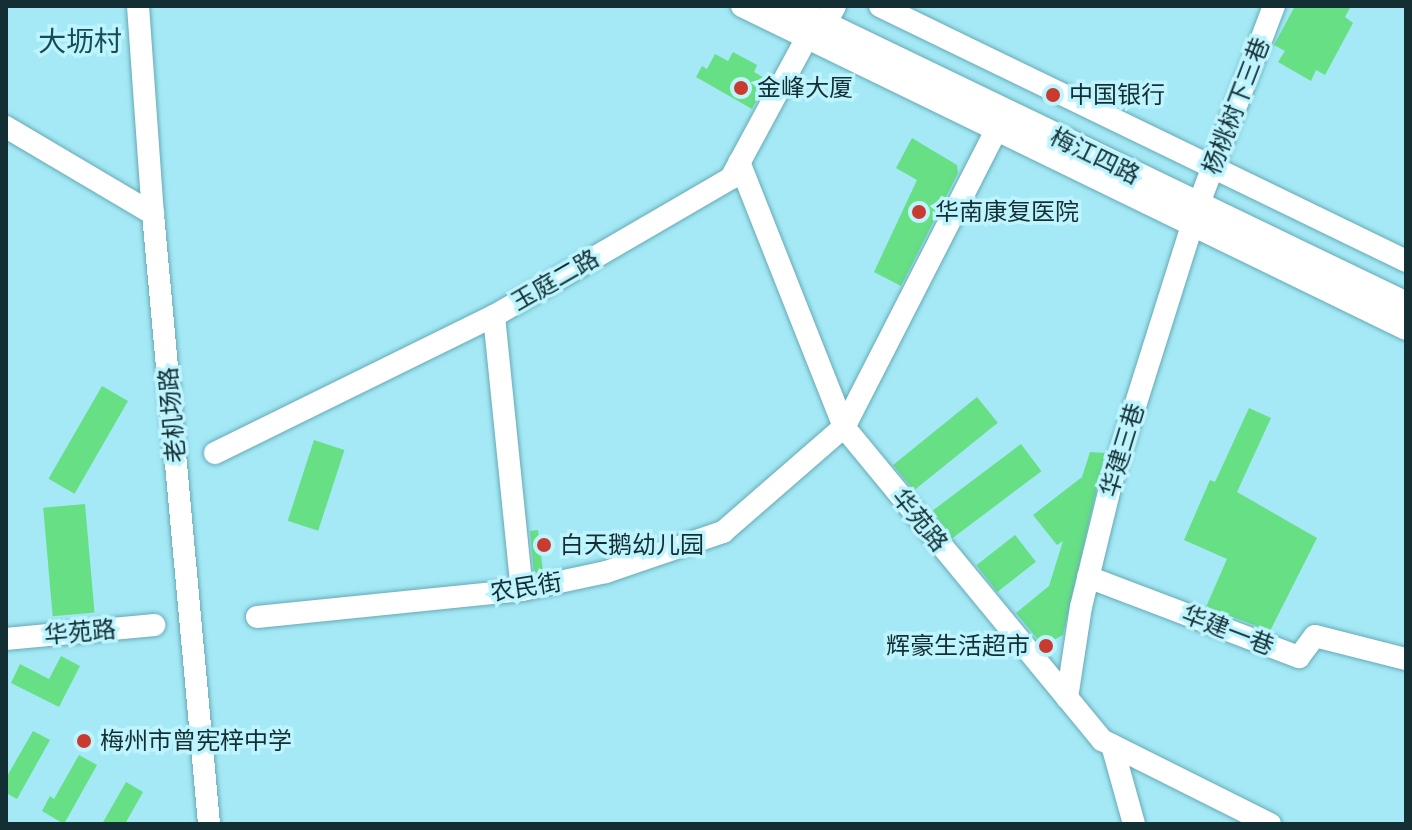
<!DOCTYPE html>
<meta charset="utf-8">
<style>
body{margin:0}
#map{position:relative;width:1412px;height:830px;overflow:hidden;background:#a4e9f5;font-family:"Space Grotesk","Noto Sans SC",sans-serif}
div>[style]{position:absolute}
.building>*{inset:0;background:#67df84;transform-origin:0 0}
.roads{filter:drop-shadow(0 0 2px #66aab6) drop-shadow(0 0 2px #66aab6)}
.minor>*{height:22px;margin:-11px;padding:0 11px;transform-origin:11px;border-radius:11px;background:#fff}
.major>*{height:28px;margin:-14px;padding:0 14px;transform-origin:14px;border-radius:14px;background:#fff}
.dots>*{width:22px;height:22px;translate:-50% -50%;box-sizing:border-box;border:4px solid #bef4fe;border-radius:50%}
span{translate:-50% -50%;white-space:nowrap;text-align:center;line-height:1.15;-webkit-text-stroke:7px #bef4fe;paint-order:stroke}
.poi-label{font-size:24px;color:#132f34}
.left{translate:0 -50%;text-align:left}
.right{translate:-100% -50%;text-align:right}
.street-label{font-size:24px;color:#132f34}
.quarter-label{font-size:28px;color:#164c54}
.frame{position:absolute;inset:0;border:8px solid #132f34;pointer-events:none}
</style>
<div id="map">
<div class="building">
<div style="clip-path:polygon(1295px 6px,1351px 6px,1345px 17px,1353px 23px,1325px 75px,1316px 70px,1311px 81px,1278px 62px,1285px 51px,1274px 45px)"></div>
<div style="clip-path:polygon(733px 52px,757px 65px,754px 72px,768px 80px,752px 109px,696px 77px,702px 66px,707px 69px,715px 54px,728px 61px)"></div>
<div style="clip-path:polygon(912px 138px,957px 165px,958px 173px,901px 286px,874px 272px,917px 180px,896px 168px)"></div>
<div style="left:102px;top:386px;width:30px;height:107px;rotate:30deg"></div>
<div style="left:977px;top:397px;width:33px;height:108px;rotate:51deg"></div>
<div style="clip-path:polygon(1249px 408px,1271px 418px,1237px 492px,1317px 538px,1270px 631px,1206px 607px,1227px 559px,1184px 540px,1210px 480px,1215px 482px)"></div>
<div style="left:314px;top:440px;width:32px;height:85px;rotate:18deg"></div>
<div style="left:1021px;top:444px;width:34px;height:112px;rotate:53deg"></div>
<div style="clip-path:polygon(1090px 452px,1105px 453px,1063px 635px,1050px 642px,1040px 642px,1016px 613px,1049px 586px,1063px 541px,1057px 545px,1033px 515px,1082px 477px)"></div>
<div style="left:85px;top:504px;width:109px;height:42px;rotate:85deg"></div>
<div style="clip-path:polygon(538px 530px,543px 571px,534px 573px,530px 531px)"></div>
<div style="left:1015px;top:535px;width:34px;height:49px;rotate:52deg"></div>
<div style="clip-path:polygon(61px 656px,80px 666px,59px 707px,11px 683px,20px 664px,49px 679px)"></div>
<div style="clip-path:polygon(33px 731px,50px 740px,17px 799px,6px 793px,6px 778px)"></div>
<div style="clip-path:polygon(79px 755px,97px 765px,64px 824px,42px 811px,50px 796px,54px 799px)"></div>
<div style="clip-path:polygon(126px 782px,143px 792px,125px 824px,102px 824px)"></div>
</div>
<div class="roads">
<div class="minor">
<div style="left:138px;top:6px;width:209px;rotate:85.9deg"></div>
<div style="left:153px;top:214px;width:613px;rotate:84.75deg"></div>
<div style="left:742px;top:6px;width:738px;rotate:25.94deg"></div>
<div style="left:880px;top:6px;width:585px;rotate:25.86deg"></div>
<div style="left:824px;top:26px;width:23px;rotate:-61deg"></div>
<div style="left:1005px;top:113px;width:353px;rotate:117.1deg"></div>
<div style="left:844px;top:427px;width:406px;rotate:50.5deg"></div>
<div style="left:1102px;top:740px;width:188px;rotate:26.6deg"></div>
<div style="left:6px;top:127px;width:171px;rotate:30.6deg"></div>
<div style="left:494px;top:316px;width:275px;rotate:84.2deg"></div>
<div style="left:215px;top:453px;width:311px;rotate:-26.2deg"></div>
<div style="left:494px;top:316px;width:274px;rotate:-30.2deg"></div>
<div style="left:731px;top:178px;width:179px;rotate:-61.6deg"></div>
<div style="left:1088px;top:577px;width:226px;rotate:20.8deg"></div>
<div style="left:1299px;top:657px;width:26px;rotate:-53deg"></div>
<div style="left:1315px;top:636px;width:94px;rotate:14.2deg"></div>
<div style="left:257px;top:617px;width:266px;rotate:-5.8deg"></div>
<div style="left:522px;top:590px;width:86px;rotate:-12.1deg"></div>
<div style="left:606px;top:572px;width:124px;rotate:-18.9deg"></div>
<div style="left:723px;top:532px;width:160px;rotate:-41deg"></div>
<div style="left:844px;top:427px;width:285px;rotate:-111.6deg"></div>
<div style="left:6px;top:639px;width:149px;rotate:-5.4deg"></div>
<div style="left:1067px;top:698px;width:92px;rotate:-81.3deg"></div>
<div style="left:1081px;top:607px;width:135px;rotate:-76.3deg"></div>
<div style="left:1113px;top:476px;width:283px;rotate:-72.5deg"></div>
<div style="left:1198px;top:206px;width:214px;rotate:-69.2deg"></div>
<div style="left:1112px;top:745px;width:82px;rotate:74.4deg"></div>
</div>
<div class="major">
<div style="left:784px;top:6px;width:691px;rotate:25.75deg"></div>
</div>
</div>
<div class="dots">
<div style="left:741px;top:88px;background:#c83b2e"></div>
<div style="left:1053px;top:95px;background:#c83b2e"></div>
<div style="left:919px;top:212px;background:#c83b2e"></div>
<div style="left:544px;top:545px;background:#c83b2e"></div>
<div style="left:1046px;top:646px;background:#c83b2e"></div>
<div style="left:84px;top:741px;background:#c83b2e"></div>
</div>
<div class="poi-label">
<span class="left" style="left:757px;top:88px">金峰大厦</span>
<span class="left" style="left:1069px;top:95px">中国银行</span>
<span class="left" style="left:935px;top:212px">华南康复医院</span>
<span class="left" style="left:560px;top:545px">白天鹅幼儿园</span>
<span class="right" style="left:1030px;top:646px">辉豪生活超市</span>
<span class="left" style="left:100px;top:741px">梅州市曾宪梓中学</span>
</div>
<div class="street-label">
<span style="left:1236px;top:106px;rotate:-69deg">杨桃树下三巷</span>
<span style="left:1095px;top:156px;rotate:26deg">梅江四路</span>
<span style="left:555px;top:280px;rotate:-30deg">玉庭二路</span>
<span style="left:172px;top:415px;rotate:-95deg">老机场路</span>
<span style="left:1122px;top:450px;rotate:-73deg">华建三巷</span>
<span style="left:920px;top:520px;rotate:51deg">华苑路</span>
<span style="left:526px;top:587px;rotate:-9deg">农民街</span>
<span style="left:1228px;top:630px;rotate:21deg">华建一巷</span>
<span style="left:80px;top:632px;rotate:-5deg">华苑路</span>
</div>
<div class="quarter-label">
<span style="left:80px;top:41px">大坜村</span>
</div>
<div class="frame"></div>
</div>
